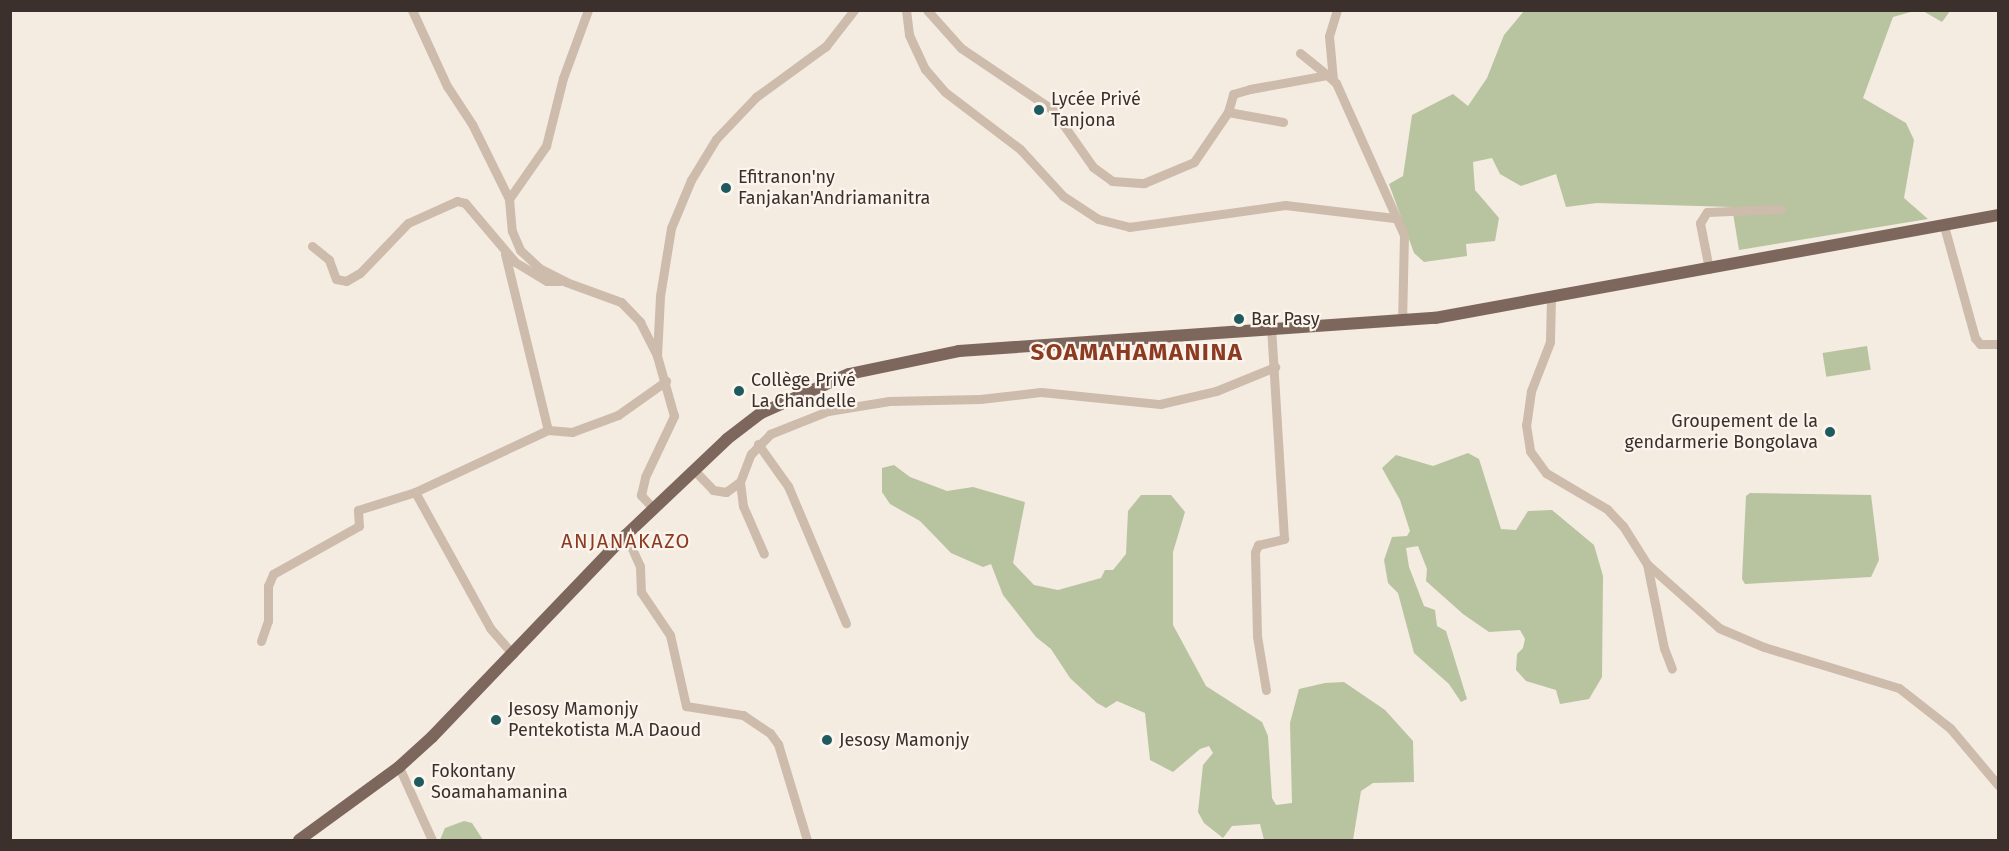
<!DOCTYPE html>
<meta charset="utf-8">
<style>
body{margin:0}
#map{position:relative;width:2009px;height:851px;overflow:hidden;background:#f4ebe1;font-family:"Fira Sans",sans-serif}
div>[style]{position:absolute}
.green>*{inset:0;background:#b8c4a0;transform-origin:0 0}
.minor>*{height:9px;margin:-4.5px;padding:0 4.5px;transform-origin:4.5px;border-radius:4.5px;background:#cdbbac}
.major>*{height:12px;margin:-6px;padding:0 6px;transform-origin:6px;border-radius:6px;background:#7d675c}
.dots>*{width:16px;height:16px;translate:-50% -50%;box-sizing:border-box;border:3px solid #fbf5ee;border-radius:50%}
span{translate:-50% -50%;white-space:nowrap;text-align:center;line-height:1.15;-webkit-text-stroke:4.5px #fbf5ee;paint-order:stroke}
.poi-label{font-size:18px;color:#3b302b}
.left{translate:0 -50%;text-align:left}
.right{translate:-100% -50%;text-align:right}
.neighbourhood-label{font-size:20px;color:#8c3b22;letter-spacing:1.5px}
.district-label{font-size:24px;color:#8c3b22;font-weight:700;letter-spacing:1.5px}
.frame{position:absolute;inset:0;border:12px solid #3b302b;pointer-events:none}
</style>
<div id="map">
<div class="green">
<div style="clip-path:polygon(1524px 11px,1914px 11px,1893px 17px,1863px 98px,1906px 123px,1914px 140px,1904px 198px,1928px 219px,1739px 250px,1732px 207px,1597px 203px,1566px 207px,1556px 174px,1521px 186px,1500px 174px,1492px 158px,1473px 162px,1475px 190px,1499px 218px,1495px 241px,1466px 244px,1467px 256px,1424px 262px,1414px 253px,1389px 184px,1403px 176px,1412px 115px,1453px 94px,1468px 106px,1487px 78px,1504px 35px)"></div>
<div style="clip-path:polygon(1923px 11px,1950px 11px,1942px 22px)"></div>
<div style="left:1867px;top:346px;width:24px;height:45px;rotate:81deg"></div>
<div style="clip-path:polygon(1468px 453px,1479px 459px,1501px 529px,1516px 530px,1528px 511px,1552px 510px,1594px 545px,1603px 576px,1602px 677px,1589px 699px,1560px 704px,1556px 690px,1526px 681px,1516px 670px,1517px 654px,1523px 648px,1525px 639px,1520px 630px,1489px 632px,1463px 614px,1426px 581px,1427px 569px,1418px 546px,1406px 548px,1409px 567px,1424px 606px,1435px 610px,1437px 626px,1446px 631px,1467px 699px,1461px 702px,1449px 684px,1414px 653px,1398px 593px,1388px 583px,1384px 560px,1392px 537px,1407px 536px,1410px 531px,1400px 500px,1382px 468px,1396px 455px,1433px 466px)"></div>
<div style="clip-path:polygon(894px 465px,910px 477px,947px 491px,973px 487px,1025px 502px,1013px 563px,1034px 585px,1058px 590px,1101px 578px,1105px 570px,1113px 570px,1126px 554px,1128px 511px,1141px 495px,1171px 495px,1185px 512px,1173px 552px,1173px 625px,1206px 686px,1262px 722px,1268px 736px,1272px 798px,1276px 805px,1292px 803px,1290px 723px,1299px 689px,1325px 683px,1344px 682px,1385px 710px,1413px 741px,1414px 782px,1373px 783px,1361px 791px,1353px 840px,1264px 840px,1260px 824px,1232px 826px,1223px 838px,1204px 823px,1198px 812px,1203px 765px,1213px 753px,1209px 746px,1200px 749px,1173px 772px,1150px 760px,1145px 713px,1117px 701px,1106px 708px,1097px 703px,1070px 678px,1051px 649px,1036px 637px,1003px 595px,991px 564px,983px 567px,951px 553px,920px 521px,890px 504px,882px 492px,882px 468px)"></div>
<div style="clip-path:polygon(1750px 493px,1871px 495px,1879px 560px,1871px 577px,1745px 584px,1742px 579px,1746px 496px)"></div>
<div style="clip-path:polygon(464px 821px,472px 823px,483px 840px,440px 840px,445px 828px)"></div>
</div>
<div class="minor">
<div style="left:412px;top:10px;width:84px;rotate:65.3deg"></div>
<div style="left:447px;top:86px;width:45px;rotate:56.7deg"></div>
<div style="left:472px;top:124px;width:84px;rotate:63.7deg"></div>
<div style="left:509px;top:199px;width:32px;rotate:85deg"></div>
<div style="left:512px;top:231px;width:21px;rotate:67deg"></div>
<div style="left:520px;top:250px;width:26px;rotate:43deg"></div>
<div style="left:539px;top:268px;width:30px;rotate:27deg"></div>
<div style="left:566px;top:282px;width:59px;rotate:20deg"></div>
<div style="left:621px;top:302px;width:28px;rotate:46deg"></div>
<div style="left:640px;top:322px;width:37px;rotate:63deg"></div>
<div style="left:906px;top:10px;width:25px;rotate:83deg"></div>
<div style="left:909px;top:35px;width:38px;rotate:65deg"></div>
<div style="left:925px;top:69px;width:30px;rotate:49deg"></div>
<div style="left:945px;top:92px;width:94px;rotate:37.2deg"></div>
<div style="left:1020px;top:149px;width:64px;rotate:47.5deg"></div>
<div style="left:1063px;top:196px;width:42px;rotate:33.3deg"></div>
<div style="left:1098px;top:219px;width:32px;rotate:14deg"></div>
<div style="left:1129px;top:227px;width:158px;rotate:-8deg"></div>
<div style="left:1285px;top:205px;width:110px;rotate:6.8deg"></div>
<div style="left:927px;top:10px;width:51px;rotate:48.2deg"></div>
<div style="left:961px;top:48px;width:111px;rotate:34deg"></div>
<div style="left:1053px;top:110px;width:70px;rotate:54.9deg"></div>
<div style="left:1093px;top:167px;width:24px;rotate:36deg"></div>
<div style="left:1112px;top:181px;width:32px;rotate:4deg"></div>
<div style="left:1144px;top:183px;width:54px;rotate:-22.8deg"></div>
<div style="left:1194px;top:162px;width:60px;rotate:-55.8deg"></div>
<div style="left:1228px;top:112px;width:56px;rotate:10.3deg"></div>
<div style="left:1300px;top:53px;width:35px;rotate:39deg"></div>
<div style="left:1333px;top:80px;width:44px;rotate:-95.2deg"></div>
<div style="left:1329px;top:36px;width:27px;rotate:-73deg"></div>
<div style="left:1228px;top:112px;width:19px;rotate:-74deg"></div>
<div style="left:1233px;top:94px;width:18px;rotate:-16deg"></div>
<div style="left:1250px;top:89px;width:78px;rotate:-10.3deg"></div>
<div style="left:1327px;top:75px;width:12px;rotate:42deg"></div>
<div style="left:1336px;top:83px;width:167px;rotate:65.9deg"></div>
<div style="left:1404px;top:235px;width:85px;rotate:91.3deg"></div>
<div style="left:509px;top:199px;width:65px;rotate:-55.1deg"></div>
<div style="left:546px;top:146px;width:70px;rotate:-76deg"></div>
<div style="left:563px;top:78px;width:72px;rotate:-69.8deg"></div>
<div style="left:1944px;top:226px;width:116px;rotate:74.5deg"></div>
<div style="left:1975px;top:338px;width:8px;rotate:50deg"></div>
<div style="left:1980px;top:344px;width:18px"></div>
<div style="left:312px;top:246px;width:22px;rotate:39deg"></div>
<div style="left:329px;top:260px;width:20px;rotate:70deg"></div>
<div style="left:336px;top:279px;width:10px;rotate:11deg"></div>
<div style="left:346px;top:281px;width:16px;rotate:-30deg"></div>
<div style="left:360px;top:273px;width:69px;rotate:-46.2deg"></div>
<div style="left:408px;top:223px;width:54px;rotate:-24.2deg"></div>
<div style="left:457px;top:201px;width:8px;rotate:14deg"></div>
<div style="left:465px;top:203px;width:77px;rotate:49.7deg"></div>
<div style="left:515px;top:262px;width:37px;rotate:31deg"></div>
<div style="left:547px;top:281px;width:13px"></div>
<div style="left:505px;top:254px;width:181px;rotate:76.3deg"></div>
<div style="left:1709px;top:269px;width:47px;rotate:-101.1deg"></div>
<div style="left:1700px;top:223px;width:13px;rotate:-58deg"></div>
<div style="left:1707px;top:212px;width:74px;rotate:-2.3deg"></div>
<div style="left:1551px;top:297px;width:45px;rotate:91.3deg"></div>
<div style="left:1550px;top:342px;width:53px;rotate:111.2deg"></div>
<div style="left:1531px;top:391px;width:34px;rotate:98deg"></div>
<div style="left:1526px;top:425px;width:26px;rotate:81deg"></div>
<div style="left:1530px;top:451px;width:27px;rotate:54deg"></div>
<div style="left:1546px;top:473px;width:71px;rotate:30.5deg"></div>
<div style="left:1607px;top:509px;width:23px;rotate:47deg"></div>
<div style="left:1623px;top:526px;width:45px;rotate:57.7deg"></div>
<div style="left:1647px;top:564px;width:86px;rotate:78.6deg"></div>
<div style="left:1664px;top:648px;width:22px;rotate:69deg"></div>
<div style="left:758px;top:444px;width:52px;rotate:54.5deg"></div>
<div style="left:788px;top:486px;width:149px;rotate:67.1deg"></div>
<div style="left:693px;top:469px;width:29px;rotate:46deg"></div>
<div style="left:713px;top:490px;width:13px;rotate:9deg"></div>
<div style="left:726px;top:492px;width:17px;rotate:-36deg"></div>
<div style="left:740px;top:482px;width:30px;rotate:-69deg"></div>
<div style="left:751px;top:454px;width:28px;rotate:-46deg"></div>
<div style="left:770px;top:434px;width:62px;rotate:-21.6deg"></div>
<div style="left:828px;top:411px;width:62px;rotate:-9.3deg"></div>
<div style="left:889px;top:401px;width:91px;rotate:-1.3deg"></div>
<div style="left:980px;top:399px;width:61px;rotate:-6.5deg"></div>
<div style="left:1041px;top:392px;width:120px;rotate:5.8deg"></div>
<div style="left:1160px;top:404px;width:57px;rotate:-13.1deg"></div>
<div style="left:1216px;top:391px;width:64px;rotate:-22.1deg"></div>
<div style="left:740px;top:482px;width:24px;rotate:83deg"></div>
<div style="left:743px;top:506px;width:52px;rotate:66.4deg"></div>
<div style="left:415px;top:492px;width:155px;rotate:61.1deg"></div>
<div style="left:490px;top:628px;width:35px;rotate:49deg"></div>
<div style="left:653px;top:508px;width:18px;rotate:-133deg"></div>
<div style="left:641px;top:495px;width:18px;rotate:-77deg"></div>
<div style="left:645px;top:477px;width:68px;rotate:-64.6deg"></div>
<div style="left:674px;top:416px;width:62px;rotate:-105.8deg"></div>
<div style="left:657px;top:356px;width:60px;rotate:-87.1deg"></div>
<div style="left:660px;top:296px;width:69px;rotate:-80.8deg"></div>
<div style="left:671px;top:228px;width:52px;rotate:-67.4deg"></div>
<div style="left:691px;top:180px;width:48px;rotate:-58.6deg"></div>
<div style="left:716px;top:139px;width:58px;rotate:-46.4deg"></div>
<div style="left:756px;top:97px;width:87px;rotate:-36.1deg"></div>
<div style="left:826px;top:46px;width:46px;rotate:-52.1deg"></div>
<div style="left:626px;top:535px;width:34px;rotate:66deg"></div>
<div style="left:640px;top:566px;width:26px;rotate:88deg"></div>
<div style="left:641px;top:592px;width:52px;rotate:56deg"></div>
<div style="left:670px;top:635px;width:73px;rotate:77.3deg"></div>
<div style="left:686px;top:706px;width:58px;rotate:9deg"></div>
<div style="left:743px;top:715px;width:32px;rotate:34deg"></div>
<div style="left:770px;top:733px;width:14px;rotate:54deg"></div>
<div style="left:778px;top:744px;width:100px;rotate:73.2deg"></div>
<div style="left:1647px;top:564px;width:96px;rotate:41.6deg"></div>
<div style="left:1719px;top:628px;width:49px;rotate:22.9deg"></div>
<div style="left:1764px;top:647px;width:141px;rotate:16.9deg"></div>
<div style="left:1899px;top:688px;width:65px;rotate:38.1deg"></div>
<div style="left:1950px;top:728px;width:75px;rotate:49.9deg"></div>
<div style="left:261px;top:641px;width:21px;rotate:-71deg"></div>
<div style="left:268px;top:621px;width:35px;rotate:-90deg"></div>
<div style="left:268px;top:586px;width:13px;rotate:-67deg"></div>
<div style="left:273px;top:574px;width:98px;rotate:-29.2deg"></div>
<div style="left:359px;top:526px;width:16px;rotate:-94deg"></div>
<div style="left:358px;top:510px;width:60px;rotate:-17.5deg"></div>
<div style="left:415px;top:492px;width:147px;rotate:-25deg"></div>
<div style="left:548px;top:430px;width:24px;rotate:5deg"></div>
<div style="left:572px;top:432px;width:49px;rotate:-20.3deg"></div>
<div style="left:618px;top:415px;width:59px;rotate:-35.3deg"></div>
<div style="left:1266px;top:690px;width:55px;rotate:-99.5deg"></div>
<div style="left:1257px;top:636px;width:84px;rotate:-91.4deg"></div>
<div style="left:1255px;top:552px;width:8px;rotate:-67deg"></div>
<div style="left:1258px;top:545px;width:27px;rotate:-13deg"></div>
<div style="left:1284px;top:539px;width:210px;rotate:-93.5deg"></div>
<div style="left:399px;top:767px;width:80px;rotate:65.7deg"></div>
</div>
<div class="major">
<div style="left:299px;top:840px;width:124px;rotate:-36.1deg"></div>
<div style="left:399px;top:767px;width:45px;rotate:-42.3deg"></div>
<div style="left:432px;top:737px;width:280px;rotate:-46.2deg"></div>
<div style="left:626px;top:535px;width:139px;rotate:-43.5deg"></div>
<div style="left:727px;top:439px;width:43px;rotate:-37.4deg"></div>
<div style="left:761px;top:413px;width:96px;rotate:-23.9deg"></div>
<div style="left:849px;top:374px;width:112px;rotate:-11.8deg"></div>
<div style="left:959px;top:351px;width:477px;rotate:-4deg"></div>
<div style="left:1435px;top:318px;width:572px;rotate:-10.37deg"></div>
</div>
<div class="dots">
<div style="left:1039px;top:110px;background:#1f5a5e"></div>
<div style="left:726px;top:188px;background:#1f5a5e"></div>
<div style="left:1239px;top:319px;background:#1f5a5e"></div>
<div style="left:739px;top:391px;background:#1f5a5e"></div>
<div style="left:1830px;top:432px;background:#1f5a5e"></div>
<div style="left:496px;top:720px;background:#1f5a5e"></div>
<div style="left:827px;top:740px;background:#1f5a5e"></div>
<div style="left:419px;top:782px;background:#1f5a5e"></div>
</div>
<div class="poi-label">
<span class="left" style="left:1051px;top:110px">Lycée Privé<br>Tanjona</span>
<span class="left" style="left:738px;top:188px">Efitranon'ny<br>Fanjakan'Andriamanitra</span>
<span class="left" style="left:1251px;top:319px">Bar Pasy</span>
<span class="left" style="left:751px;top:391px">Collège Privé<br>La Chandelle</span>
<span class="right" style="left:1818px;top:432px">Groupement de la<br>gendarmerie Bongolava</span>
<span class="left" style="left:508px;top:720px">Jesosy Mamonjy<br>Pentekotista M.A Daoud</span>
<span class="left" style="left:839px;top:740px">Jesosy Mamonjy</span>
<span class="left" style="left:431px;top:782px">Fokontany<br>Soamahamanina</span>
</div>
<div class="neighbourhood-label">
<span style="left:626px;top:541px">ANJANAKAZO</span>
</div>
<div class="district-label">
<span style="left:1137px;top:353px">SOAMAHAMANINA</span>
</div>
<div class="frame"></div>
</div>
